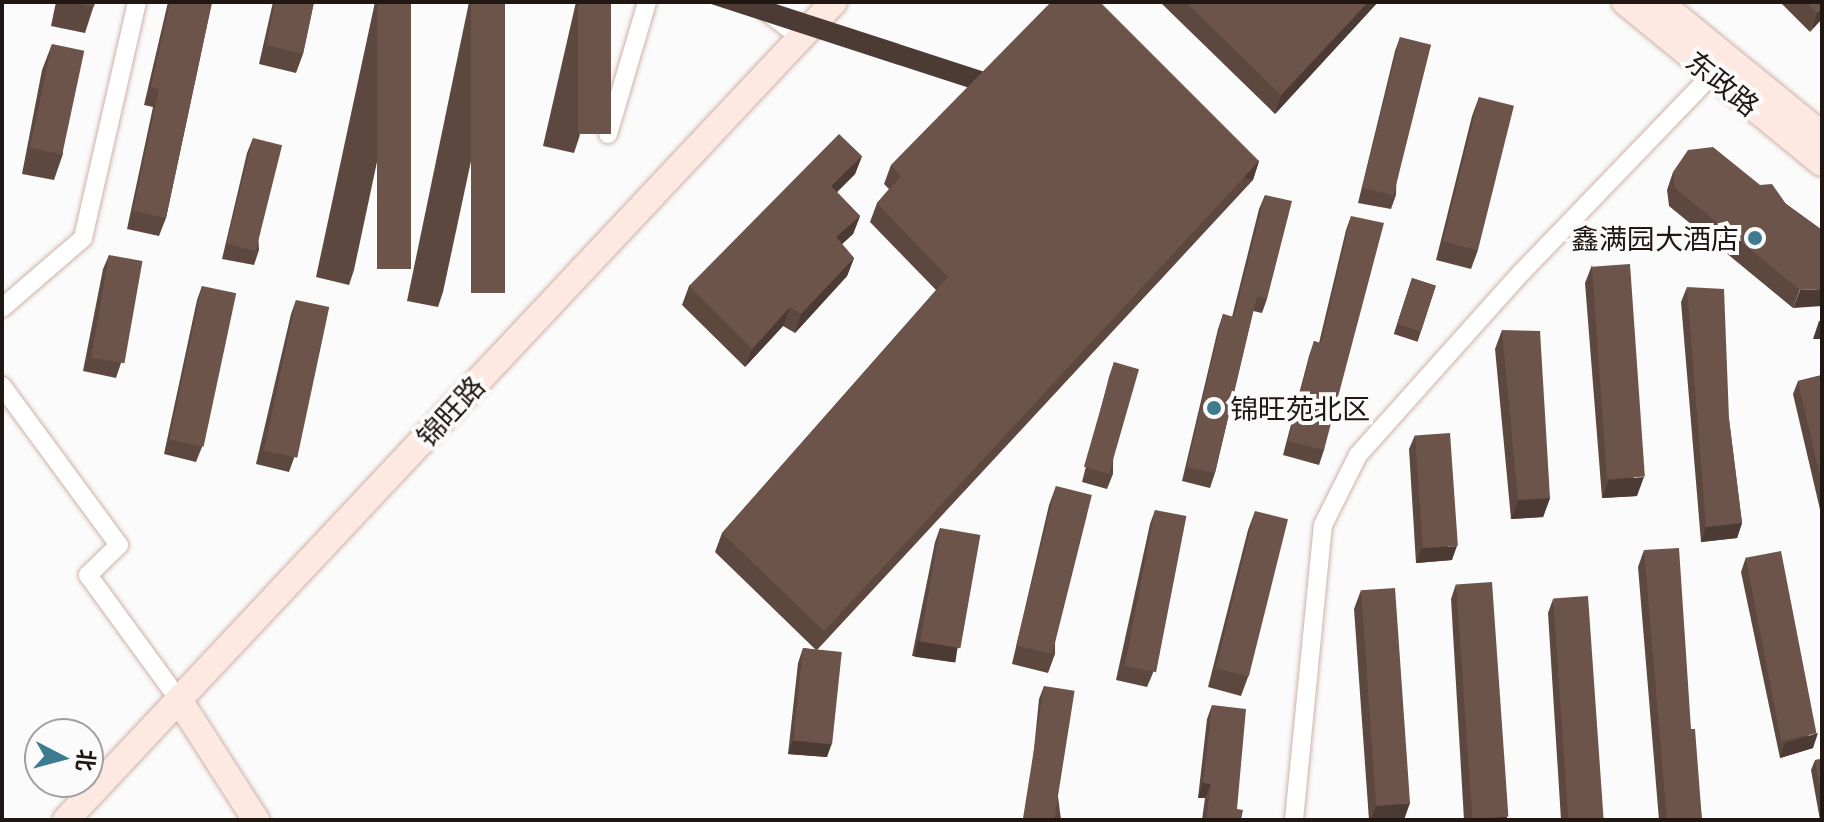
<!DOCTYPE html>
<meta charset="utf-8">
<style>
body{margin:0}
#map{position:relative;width:1824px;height:822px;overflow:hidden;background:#fbfbfb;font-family:Manrope,"Noto Sans SC",sans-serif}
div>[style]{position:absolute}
.roads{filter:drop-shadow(0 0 2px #cdb2a7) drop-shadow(0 0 2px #cdb2a7)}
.street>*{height:18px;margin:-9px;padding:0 9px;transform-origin:9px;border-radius:9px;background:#fff}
.secondary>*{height:26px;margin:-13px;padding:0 13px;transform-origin:13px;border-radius:13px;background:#fde9e1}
.wall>*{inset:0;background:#5d4840;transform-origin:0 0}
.shaded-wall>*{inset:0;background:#4c3b34;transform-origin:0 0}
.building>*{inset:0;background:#6c544a;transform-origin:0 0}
.dots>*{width:22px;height:22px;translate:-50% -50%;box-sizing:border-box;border:4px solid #fbfbfb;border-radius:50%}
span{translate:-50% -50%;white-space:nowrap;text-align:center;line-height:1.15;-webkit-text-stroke:8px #fbfbfb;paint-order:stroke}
.street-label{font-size:28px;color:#201612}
.poi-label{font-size:28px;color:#201612}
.right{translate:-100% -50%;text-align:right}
.left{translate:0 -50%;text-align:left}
.frame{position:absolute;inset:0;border:4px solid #201612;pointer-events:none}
.north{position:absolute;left:24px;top:718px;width:80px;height:80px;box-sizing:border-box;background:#fbfbfb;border:2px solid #a39f9e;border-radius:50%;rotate:96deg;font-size:22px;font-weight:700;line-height:32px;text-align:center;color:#201612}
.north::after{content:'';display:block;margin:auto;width:28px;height:36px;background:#3d7b90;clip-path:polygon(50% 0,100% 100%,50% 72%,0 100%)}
</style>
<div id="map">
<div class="roads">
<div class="street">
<div style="left:754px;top:2px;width:58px;rotate:37.3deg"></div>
<div style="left:608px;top:134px;width:138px;rotate:-73.5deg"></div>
<div style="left:2px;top:308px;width:107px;rotate:-40.8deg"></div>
<div style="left:83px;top:238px;width:242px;rotate:-77.1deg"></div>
<div style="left:2px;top:386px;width:197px;rotate:53.7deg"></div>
<div style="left:119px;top:545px;width:43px;rotate:135.9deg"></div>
<div style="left:88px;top:575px;width:155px;rotate:53.9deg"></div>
<div style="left:1294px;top:820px;width:296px;rotate:-84.4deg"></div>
<div style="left:1323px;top:525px;width:78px;rotate:-63.4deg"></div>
<div style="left:1358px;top:455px;width:244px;rotate:-48.2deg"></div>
<div style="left:1521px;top:273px;width:287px;rotate:-46.1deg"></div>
</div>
<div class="secondary">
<div style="left:1625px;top:2px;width:254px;rotate:39.3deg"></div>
<div style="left:1659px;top:2px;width:210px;rotate:39.2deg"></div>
<div style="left:179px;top:700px;width:143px;rotate:57.3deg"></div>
<div style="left:66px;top:820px;width:1122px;rotate:-46.81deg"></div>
</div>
</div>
<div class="wall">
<div style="clip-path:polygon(56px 2px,95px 2px,85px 33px,51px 26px)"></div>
<div style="clip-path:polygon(168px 2px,212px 2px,166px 218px,159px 236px,127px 229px,153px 107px,144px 105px)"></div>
<div style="clip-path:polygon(273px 2px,314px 2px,303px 54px,296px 73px,259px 64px)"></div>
<div style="clip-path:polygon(375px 2px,411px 2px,354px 270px,349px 285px,316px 277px)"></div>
<div style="clip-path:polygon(469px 2px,505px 2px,443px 292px,438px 307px,407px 301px)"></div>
<div style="clip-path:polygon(576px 2px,611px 2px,579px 138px,574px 153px,543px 146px)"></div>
<div style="clip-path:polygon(1160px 2px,1378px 2px,1275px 114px)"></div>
<div style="clip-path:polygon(1780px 2px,1822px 2px,1810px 32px)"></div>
<div style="clip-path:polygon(1400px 37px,1396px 195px,1391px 209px,1358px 203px,1395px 51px)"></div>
<div style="clip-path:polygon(52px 44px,63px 154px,54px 180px,22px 174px,42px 70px)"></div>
<div style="clip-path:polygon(1479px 97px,1478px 250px,1471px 269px,1436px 260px,1472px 116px)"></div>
<div style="clip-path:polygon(253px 138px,259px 250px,254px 265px,222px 259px,247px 153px)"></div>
<div style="clip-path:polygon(862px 156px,855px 174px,837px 192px,860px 216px,853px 234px,842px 244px,854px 258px,847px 276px,795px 333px,783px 326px,745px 367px,682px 305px,689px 286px)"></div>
<div style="clip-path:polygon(1259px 161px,1253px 180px,817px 650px,827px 757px,788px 754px,798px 663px,803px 648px,816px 650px,715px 552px,722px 533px,936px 290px,870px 222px,877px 203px,889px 189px,884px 184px,891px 165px)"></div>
<div style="clip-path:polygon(1673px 172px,1760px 185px,1822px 230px,1793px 308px,1669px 206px,1667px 190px)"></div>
<div style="clip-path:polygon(1265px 195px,1267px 299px,1262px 313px,1253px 311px,1215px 473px,1210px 488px,1182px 481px,1218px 329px,1223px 314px,1232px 317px,1259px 209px)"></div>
<div style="clip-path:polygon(1351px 216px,1324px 450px,1319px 465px,1283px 455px,1309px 356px,1314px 341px,1319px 343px,1346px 230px)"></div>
<div style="clip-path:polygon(109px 255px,121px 363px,116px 378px,83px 371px,103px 269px)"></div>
<div style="clip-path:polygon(1592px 265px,1637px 496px,1602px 498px,1585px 283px)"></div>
<div style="left:1412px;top:278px;width:25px;height:59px;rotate:18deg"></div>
<div style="clip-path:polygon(202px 286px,202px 447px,196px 462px,164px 454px,197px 300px)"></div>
<div style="clip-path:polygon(1687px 287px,1729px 419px,1742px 523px,1737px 538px,1701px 542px,1681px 302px)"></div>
<div style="clip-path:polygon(296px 300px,294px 458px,289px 472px,256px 464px,291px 314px)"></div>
<div style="clip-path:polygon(1502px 330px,1550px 498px,1543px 517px,1511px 519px,1495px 349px)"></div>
<div style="clip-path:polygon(1114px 362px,1113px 474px,1107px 489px,1082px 482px,1109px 377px)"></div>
<div style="clip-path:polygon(1822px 375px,1822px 518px,1793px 394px,1798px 381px)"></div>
<div style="clip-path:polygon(1415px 435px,1452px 560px,1416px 563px,1409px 449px)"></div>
<div style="clip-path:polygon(1056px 486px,1055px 654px,1048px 673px,1012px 664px,1049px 505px)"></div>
<div style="clip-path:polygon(1155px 510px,1153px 673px,1147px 687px,1116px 680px,1150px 524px)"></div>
<div style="clip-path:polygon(1255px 511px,1248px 677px,1241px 696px,1208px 687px,1248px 530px)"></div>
<div style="clip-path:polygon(940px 528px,958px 647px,953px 662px,912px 656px,935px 542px)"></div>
<div style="clip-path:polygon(1644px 550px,1691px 729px,1702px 820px,1659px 820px,1638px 567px)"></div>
<div style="clip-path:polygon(1746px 557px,1813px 748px,1780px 758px,1741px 572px)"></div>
<div style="clip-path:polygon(1456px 584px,1507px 817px,1506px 820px,1464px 820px,1451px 599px)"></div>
<div style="clip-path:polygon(1361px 590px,1404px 820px,1369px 820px,1354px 609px)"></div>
<div style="clip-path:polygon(1553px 599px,1602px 820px,1561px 820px,1548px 613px)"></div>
<div style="clip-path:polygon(1044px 686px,1061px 820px,1027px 820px,1039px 699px)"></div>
<div style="clip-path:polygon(1212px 705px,1237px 809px,1241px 820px,1202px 820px,1205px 798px,1198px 798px,1207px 719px)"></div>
<div style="clip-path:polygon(1822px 759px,1822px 820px,1820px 820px,1811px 770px,1815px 760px)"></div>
</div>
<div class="shaded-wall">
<div style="clip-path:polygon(1368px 2px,1378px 2px,1275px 114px,1281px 95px)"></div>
<div style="clip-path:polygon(1822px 7px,1822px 19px,1810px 32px,1817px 13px)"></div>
<div style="clip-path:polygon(862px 156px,855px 174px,824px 205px,831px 186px)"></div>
<div style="left:1259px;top:161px;width:20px;height:640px;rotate:108deg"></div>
<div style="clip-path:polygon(860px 216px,853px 234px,829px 256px,836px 237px)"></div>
<div style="clip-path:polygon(854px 258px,847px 276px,795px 333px,801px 314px)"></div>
<div style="clip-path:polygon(1822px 289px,1822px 306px,1793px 308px,1800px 290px)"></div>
<div style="clip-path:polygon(790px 307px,783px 326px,745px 367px,752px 349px)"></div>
<div style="clip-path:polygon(1819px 321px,1822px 321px,1822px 339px,1813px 339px)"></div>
<div style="clip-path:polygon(1644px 477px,1637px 496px,1602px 498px,1609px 480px)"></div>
<div style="clip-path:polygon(1550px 498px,1543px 517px,1511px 519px,1518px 500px)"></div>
<div style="clip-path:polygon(1742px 523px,1737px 538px,1701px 542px,1706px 527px)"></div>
<div style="clip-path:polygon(1457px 546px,1452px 560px,1416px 563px,1422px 548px)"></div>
<div style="left:917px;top:641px;width:41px;height:16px;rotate:8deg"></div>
<div style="clip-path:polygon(1818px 733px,1813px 748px,1780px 758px,1785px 743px)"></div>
<div style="clip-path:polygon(793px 740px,832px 743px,827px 757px,788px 754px)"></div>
<div style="clip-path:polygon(1203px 783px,1211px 784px,1205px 798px,1198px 798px)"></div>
<div style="clip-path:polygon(1410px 803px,1404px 820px,1371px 820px,1376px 806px)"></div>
<div style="clip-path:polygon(1507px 817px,1506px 820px,1470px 820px,1470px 819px)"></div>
</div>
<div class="building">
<div style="clip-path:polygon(71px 2px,95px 2px,94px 7px)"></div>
<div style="clip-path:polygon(170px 2px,212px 2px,166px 218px,133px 211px,159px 89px,151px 87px)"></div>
<div style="clip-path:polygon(275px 2px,314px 2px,303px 54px,266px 45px)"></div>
<div style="left:377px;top:2px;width:34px;height:267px"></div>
<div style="left:471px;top:2px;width:34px;height:291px"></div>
<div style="left:578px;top:2px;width:33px;height:132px"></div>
<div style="clip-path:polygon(1051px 2px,1100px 2px,1259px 161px,824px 631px,722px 533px,948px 277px,877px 203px,901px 176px,891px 165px)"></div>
<div style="clip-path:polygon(1186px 2px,1368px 2px,1281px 95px)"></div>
<div style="clip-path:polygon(1806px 2px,1822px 2px,1822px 7px,1817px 13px)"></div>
<div style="left:1400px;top:37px;width:32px;height:155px;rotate:14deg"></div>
<div style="left:52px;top:44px;width:33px;height:106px;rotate:12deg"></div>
<div style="left:1479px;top:97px;width:36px;height:149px;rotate:14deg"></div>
<div style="clip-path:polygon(839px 134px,862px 156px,831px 186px,860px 216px,836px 237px,854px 258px,801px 314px,790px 307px,752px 349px,689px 286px)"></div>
<div style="left:253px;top:138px;width:30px;height:109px;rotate:14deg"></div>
<div style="clip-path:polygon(1713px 147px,1760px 185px,1772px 184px,1786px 204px,1822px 230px,1822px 289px,1800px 290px,1675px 188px,1673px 172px,1688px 150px)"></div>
<div style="clip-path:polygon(1265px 195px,1292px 201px,1267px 299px,1257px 296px,1215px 473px,1187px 467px,1223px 314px,1234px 317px)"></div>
<div style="clip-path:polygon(1351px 216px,1384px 223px,1324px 450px,1288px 441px,1314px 341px,1321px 343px)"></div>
<div style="left:109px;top:255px;width:34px;height:104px;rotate:10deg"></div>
<div style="left:1630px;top:264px;width:213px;height:38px;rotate:86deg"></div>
<div style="left:1412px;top:278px;width:25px;height:48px;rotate:18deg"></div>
<div style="left:202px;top:286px;width:35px;height:157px;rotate:12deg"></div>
<div style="clip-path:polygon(1687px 287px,1724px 289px,1729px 419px,1742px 523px,1706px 527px)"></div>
<div style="left:296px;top:300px;width:34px;height:154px;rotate:12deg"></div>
<div style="clip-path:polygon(1502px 330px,1540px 331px,1550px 498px,1518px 500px)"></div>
<div style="left:1114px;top:362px;width:26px;height:109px;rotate:16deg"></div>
<div style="clip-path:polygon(1822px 375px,1822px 485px,1798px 381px)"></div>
<div style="left:1450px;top:433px;width:113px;height:35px;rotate:86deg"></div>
<div style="left:1056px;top:486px;width:37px;height:164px;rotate:14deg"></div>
<div style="left:1155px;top:510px;width:32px;height:159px;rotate:11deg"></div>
<div style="left:1255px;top:511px;width:34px;height:162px;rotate:14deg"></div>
<div style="left:940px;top:528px;width:41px;height:115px;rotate:10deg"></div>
<div style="clip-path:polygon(1679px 548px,1691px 729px,1695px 729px,1702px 820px,1667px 820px,1644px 550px)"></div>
<div style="left:1781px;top:551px;width:186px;height:36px;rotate:79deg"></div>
<div style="left:1492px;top:582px;width:235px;height:36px;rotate:86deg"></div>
<div style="left:1395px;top:588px;width:216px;height:34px;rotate:86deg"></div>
<div style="left:1588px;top:596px;width:224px;height:35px;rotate:86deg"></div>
<div style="left:803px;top:648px;width:39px;height:93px;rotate:6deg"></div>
<div style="left:1044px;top:686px;width:31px;height:135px;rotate:9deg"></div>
<div style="clip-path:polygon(1212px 705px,1246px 709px,1237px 809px,1243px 810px,1241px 820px,1206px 820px,1211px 784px,1203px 783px)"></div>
<div style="clip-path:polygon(1822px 759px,1822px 800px,1815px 760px)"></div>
</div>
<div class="dots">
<div style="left:1755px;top:238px;background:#3d7b90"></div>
<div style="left:1214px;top:408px;background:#3d7b90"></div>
</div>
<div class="street-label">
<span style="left:1723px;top:83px;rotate:39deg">东政路</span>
<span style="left:450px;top:411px;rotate:-47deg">锦旺路</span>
</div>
<div class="poi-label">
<span class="right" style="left:1739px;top:238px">鑫满园大酒店</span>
<span class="left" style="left:1230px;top:408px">锦旺苑北区</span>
</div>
<div class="frame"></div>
<div class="north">北</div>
</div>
